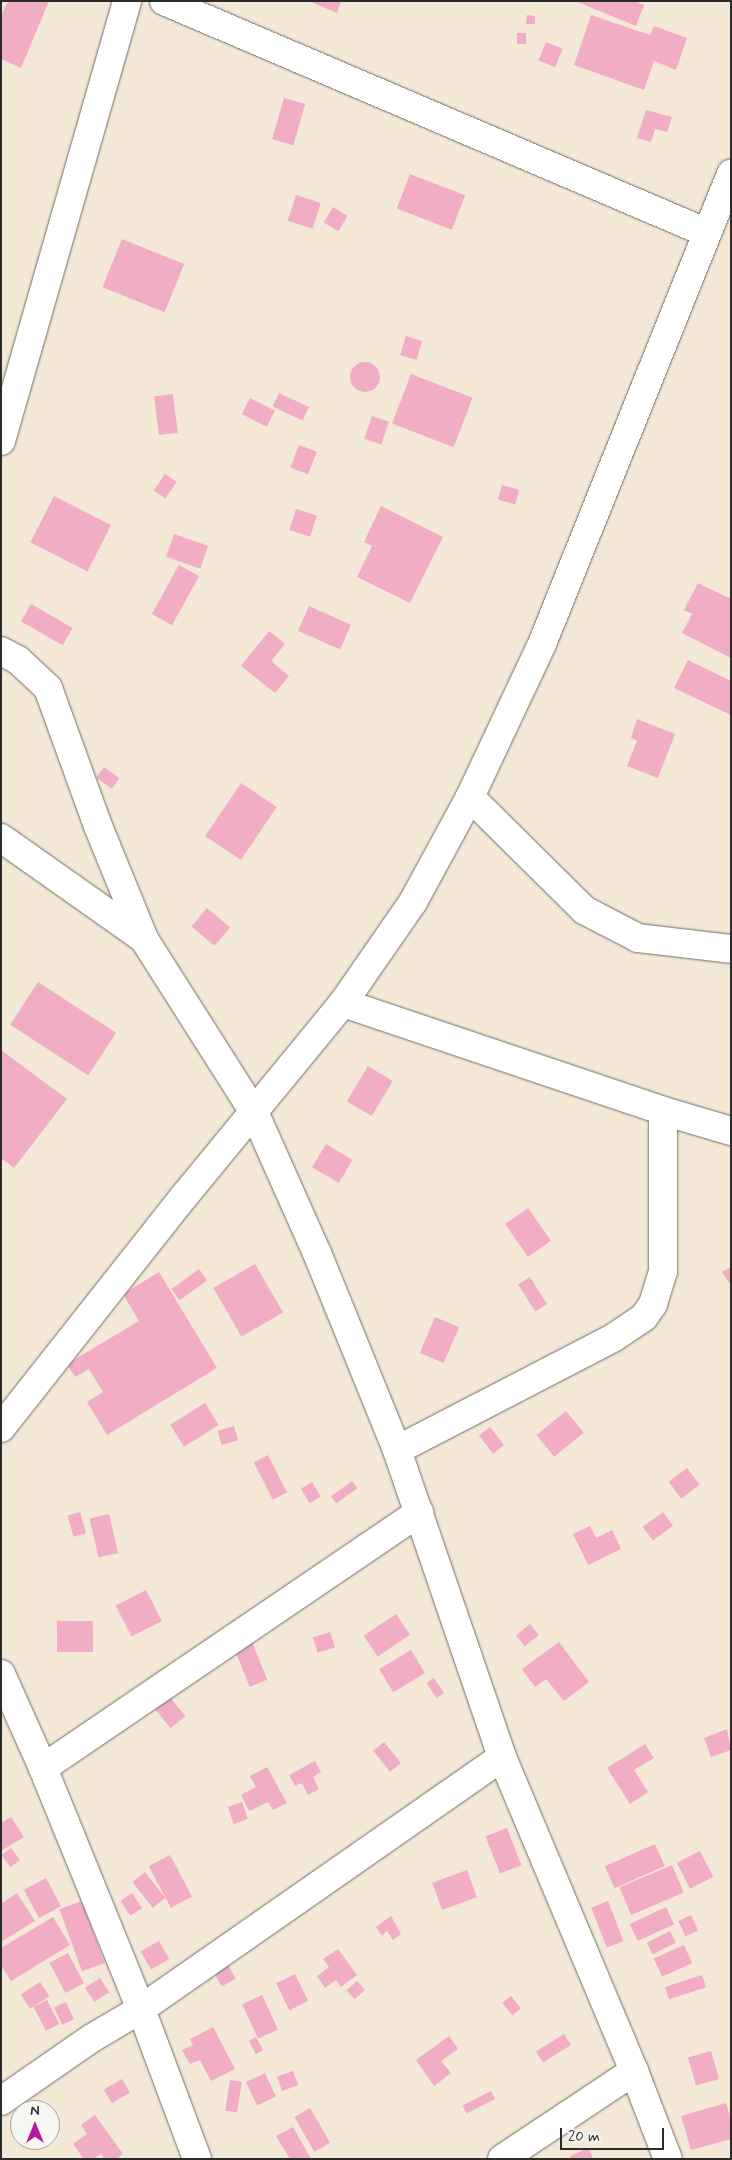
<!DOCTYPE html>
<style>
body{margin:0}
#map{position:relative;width:732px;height:2160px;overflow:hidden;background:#f4e8d6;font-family:Mynerve,sans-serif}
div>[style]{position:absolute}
.building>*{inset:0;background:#f0adc4;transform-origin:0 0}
.round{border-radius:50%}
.roads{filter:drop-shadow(0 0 1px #716d67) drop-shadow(0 0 1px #716d67)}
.minor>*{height:28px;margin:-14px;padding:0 14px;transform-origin:14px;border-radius:14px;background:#fff}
.tertiary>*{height:28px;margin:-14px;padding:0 14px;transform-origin:14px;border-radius:14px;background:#fff}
span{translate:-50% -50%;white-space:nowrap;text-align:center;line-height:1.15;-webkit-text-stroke:4px #f6f6f2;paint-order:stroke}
.frame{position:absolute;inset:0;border:2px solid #2b2b2b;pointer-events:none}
.north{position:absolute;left:10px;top:2100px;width:50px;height:50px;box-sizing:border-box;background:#f6f6f2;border:1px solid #a5a5a2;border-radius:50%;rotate:0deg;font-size:14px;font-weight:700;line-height:20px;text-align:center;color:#2b2b2b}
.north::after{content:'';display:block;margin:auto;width:18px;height:22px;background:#b5179e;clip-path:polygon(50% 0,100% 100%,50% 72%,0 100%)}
.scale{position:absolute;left:560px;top:2128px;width:104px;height:22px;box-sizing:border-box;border:2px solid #2b2b2b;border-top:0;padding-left:6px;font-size:15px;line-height:18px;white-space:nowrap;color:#2b2b2b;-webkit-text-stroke:4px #f6f6f2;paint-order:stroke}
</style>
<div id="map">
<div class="building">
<div style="clip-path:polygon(8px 1px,49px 1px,21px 68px,1px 59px,1px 16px)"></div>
<div style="clip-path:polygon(309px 1px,341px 1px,337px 13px)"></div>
<div style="clip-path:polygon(575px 1px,634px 1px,644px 5px,636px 26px)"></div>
<div style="clip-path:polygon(527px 15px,535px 16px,535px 24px,526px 24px)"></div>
<div style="clip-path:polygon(591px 15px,650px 35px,654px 26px,687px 38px,676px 70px,654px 61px,644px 90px,574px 65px)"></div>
<div style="left:517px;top:33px;width:9px;height:11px"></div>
<div style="left:546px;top:42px;width:18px;height:20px;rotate:22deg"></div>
<div style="left:284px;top:98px;width:22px;height:43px;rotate:16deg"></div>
<div style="clip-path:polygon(646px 110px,672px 117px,667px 132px,655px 129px,651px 142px,637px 138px)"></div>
<div style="left:410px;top:174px;width:59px;height:37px;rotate:21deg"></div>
<div style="left:296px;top:195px;width:26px;height:27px;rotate:18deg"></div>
<div style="left:333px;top:207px;width:17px;height:18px;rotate:31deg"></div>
<div style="left:122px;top:239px;width:67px;height:52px;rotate:22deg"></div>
<div style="left:406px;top:336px;width:17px;height:20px;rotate:17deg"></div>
<div class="round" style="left:350px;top:362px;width:30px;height:30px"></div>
<div style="left:411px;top:374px;width:66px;height:53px;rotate:21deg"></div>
<div style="left:279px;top:393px;width:33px;height:15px;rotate:25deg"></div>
<div style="left:173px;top:394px;width:39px;height:19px;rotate:83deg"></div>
<div style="left:250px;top:398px;width:28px;height:18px;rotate:27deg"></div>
<div style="left:372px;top:416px;width:18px;height:24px;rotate:19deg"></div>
<div style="left:299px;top:445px;width:19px;height:24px;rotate:21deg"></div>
<div style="left:165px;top:474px;width:14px;height:20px;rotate:34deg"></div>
<div style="left:502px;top:485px;width:18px;height:15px;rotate:16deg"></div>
<div style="left:54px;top:496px;width:64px;height:52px;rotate:27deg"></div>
<div style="clip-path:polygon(381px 506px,443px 537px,410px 603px,357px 577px,372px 546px,364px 542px)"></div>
<div style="left:296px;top:509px;width:22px;height:22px;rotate:18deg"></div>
<div style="left:174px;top:534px;width:36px;height:24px;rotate:19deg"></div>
<div style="left:179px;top:565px;width:23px;height:56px;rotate:29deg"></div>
<div style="clip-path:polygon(698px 583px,731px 599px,731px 658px,682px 633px,692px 614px,684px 610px)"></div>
<div style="left:31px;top:604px;width:48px;height:20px;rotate:30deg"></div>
<div style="left:309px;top:606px;width:46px;height:27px;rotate:24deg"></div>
<div style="clip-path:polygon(269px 631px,285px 644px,271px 661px,289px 676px,275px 693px,241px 666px)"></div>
<div style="clip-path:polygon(688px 660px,731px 681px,731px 715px,674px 688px)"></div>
<div style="clip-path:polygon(637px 719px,675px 734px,658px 778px,627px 766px,637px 741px,631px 738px)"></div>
<div style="left:104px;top:767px;width:19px;height:13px;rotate:36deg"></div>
<div style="left:241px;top:783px;width:43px;height:64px;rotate:34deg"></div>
<div style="left:207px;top:908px;width:30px;height:24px;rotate:40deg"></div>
<div style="left:38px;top:982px;width:93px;height:51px;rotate:33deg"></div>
<div style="clip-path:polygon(1px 1050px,67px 1099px,14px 1168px,1px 1158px)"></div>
<div style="left:368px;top:1066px;width:29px;height:41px;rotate:31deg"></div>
<div style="left:326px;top:1144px;width:31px;height:27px;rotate:31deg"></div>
<div style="left:528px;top:1208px;width:40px;height:28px;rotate:55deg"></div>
<div style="left:255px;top:1264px;width:56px;height:48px;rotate:60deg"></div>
<div style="clip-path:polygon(731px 1267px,731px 1282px,729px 1283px,722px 1272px)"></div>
<div style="left:199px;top:1269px;width:14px;height:34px;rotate:54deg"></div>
<div style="clip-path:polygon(159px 1272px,217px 1368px,107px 1435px,87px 1402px,103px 1392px,89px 1369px,75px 1377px,67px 1364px,139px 1321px,123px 1294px)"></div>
<div style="left:530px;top:1277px;width:32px;height:14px;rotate:58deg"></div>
<div style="left:435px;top:1317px;width:26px;height:39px;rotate:23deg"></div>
<div style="left:205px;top:1403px;width:26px;height:41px;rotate:58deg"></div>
<div style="left:566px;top:1411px;width:28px;height:38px;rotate:51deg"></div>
<div style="left:234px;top:1426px;width:15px;height:17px;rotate:74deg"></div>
<div style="left:490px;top:1427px;width:23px;height:14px;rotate:52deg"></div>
<div style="left:268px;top:1455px;width:42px;height:16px;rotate:63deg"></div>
<div style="left:687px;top:1468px;width:21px;height:23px;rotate:53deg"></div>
<div style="left:352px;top:1481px;width:9px;height:26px;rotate:54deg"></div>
<div style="left:312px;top:1482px;width:17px;height:13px;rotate:59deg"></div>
<div style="left:80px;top:1512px;width:22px;height:13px;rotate:74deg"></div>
<div style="left:663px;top:1512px;width:17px;height:25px;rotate:54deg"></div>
<div style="left:109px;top:1514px;width:40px;height:20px;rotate:77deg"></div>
<div style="clip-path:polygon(590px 1526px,596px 1538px,612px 1530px,621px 1549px,588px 1565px,573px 1534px)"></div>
<div style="left:146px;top:1590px;width:35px;height:34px;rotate:63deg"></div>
<div style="left:396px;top:1614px;width:25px;height:39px;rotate:56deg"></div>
<div style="left:57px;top:1621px;width:36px;height:31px"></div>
<div style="left:530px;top:1624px;width:14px;height:18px;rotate:51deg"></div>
<div style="left:330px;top:1632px;width:16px;height:18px;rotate:72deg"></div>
<div style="left:250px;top:1637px;width:46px;height:19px;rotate:68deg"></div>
<div style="clip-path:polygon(559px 1642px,589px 1682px,564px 1701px,546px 1679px,535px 1687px,522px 1669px)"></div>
<div style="left:411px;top:1650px;width:27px;height:37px;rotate:59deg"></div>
<div style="left:434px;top:1678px;width:18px;height:9px;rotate:56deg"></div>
<div style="left:169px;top:1696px;width:26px;height:19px;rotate:51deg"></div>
<div style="clip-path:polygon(727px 1729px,731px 1750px,711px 1757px,704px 1738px)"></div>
<div style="left:384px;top:1742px;width:27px;height:14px;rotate:51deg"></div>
<div style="clip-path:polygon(645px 1744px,654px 1758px,634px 1770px,648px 1792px,630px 1804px,607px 1768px)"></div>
<div style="clip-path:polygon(315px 1761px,321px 1772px,313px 1777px,319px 1789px,308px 1795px,302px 1783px,295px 1786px,289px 1775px)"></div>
<div style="clip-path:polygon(267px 1767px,287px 1803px,273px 1810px,268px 1802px,249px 1811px,241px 1795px,256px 1787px,250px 1776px)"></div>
<div style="left:242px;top:1802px;width:18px;height:15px;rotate:71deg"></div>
<div style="clip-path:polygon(11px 1817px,24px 1837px,1px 1851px,1px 1823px)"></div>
<div style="left:507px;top:1828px;width:40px;height:23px;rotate:69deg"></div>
<div style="left:655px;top:1844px;width:24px;height:55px;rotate:66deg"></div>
<div style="left:11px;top:1848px;width:15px;height:12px;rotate:53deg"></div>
<div style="left:700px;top:1851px;width:29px;height:26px;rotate:63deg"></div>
<div style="left:170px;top:1855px;width:47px;height:24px;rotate:62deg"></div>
<div style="left:672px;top:1865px;width:30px;height:57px;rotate:67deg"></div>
<div style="left:467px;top:1870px;width:29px;height:37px;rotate:70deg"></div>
<div style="left:145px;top:1872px;width:33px;height:16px;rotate:52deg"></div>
<div style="left:46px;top:1878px;width:32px;height:25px;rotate:62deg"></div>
<div style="clip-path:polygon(17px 1893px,35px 1921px,1px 1942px,1px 1904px)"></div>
<div style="left:132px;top:1893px;width:18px;height:14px;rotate:56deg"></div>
<div style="left:82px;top:1901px;width:66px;height:24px;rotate:70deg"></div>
<div style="left:608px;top:1901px;width:43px;height:18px;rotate:69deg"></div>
<div style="left:666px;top:1907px;width:19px;height:40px;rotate:65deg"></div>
<div style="left:691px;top:1915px;width:17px;height:14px;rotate:65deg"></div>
<div style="clip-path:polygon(391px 1916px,401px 1934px,393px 1940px,387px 1931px,382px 1936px,376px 1927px)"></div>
<div style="clip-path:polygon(53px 1917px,70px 1945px,11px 1981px,1px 1965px,1px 1948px)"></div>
<div style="left:670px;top:1931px;width:13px;height:26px;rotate:63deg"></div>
<div style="left:159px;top:1941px;width:21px;height:21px;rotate:61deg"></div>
<div style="left:684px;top:1945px;width:20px;height:33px;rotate:66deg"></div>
<div style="clip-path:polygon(338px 1949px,357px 1975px,341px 1987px,336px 1980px,325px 1988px,317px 1976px,329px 1967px,323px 1959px)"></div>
<div style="left:68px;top:1953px;width:34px;height:21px;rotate:62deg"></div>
<div style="left:227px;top:1963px;width:18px;height:16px;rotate:61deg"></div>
<div style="left:295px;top:1974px;width:30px;height:21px;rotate:64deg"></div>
<div style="left:702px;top:1975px;width:13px;height:39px;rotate:72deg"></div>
<div style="left:100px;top:1978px;width:17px;height:18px;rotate:57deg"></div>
<div style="left:357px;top:1981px;width:12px;height:14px;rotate:48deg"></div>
<div style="left:40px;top:1982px;width:17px;height:23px;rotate:57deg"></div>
<div style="left:262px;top:1995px;width:38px;height:22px;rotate:65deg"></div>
<div style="left:511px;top:1996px;width:16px;height:11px;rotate:52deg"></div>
<div style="left:47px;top:2000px;width:27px;height:15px;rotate:63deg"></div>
<div style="left:66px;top:2002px;width:19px;height:13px;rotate:65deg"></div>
<div style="clip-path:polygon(213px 2027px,235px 2069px,211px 2081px,200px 2060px,190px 2064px,182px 2050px,193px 2045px,190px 2039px)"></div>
<div style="left:564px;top:2034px;width:13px;height:33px;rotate:58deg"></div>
<div style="clip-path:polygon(449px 2036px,458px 2049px,441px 2061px,451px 2073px,434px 2086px,416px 2060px)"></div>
<div style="left:256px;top:2037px;width:15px;height:8px;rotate:62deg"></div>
<div style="left:711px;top:2051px;width:29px;height:24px;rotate:74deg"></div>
<div style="left:293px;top:2071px;width:15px;height:17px;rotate:70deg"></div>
<div style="left:265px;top:2073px;width:26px;height:21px;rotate:65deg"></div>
<div style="left:122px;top:2079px;width:16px;height:21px;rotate:60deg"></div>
<div style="left:230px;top:2080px;width:12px;height:31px;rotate:9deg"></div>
<div style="left:491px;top:2091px;width:9px;height:32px;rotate:63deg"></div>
<div style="clip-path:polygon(726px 2103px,731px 2119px,731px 2139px,691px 2150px,681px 2116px)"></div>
<div style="left:310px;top:2108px;width:40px;height:18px;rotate:60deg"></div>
<div style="clip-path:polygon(95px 2115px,123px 2154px,116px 2159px,104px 2159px,101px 2154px,94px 2159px,84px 2159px,73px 2144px,87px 2134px,81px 2125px)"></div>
<div style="clip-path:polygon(293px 2127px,311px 2159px,290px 2159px,276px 2136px)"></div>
<div style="clip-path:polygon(589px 2148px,593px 2159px,571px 2159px,570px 2156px)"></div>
</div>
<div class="roads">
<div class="minor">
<div style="left:164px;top:1px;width:588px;rotate:23.12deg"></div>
<div style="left:1px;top:441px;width:458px;rotate:-74deg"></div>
<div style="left:1px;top:651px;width:19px;rotate:28deg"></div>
<div style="left:18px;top:660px;width:41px;rotate:43deg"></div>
<div style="left:48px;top:688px;width:147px;rotate:70.1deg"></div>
<div style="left:98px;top:826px;width:122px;rotate:67.8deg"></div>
<div style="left:144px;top:939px;width:207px;rotate:57.6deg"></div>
<div style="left:255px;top:1114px;width:152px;rotate:66deg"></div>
<div style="left:317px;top:1253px;width:213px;rotate:67.9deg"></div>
<div style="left:397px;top:1450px;width:324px;rotate:71.1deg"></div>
<div style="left:502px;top:1757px;width:341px;rotate:67.2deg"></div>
<div style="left:634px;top:2071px;width:94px;rotate:68.9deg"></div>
<div style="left:470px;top:797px;width:161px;rotate:44.7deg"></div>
<div style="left:584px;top:910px;width:61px;rotate:27.4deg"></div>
<div style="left:638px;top:938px;width:94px;rotate:6.7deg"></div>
<div style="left:1px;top:838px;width:175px;rotate:35.2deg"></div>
<div style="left:343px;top:1003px;width:338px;rotate:18.6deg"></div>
<div style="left:663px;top:1111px;width:71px;rotate:16.4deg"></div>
<div style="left:397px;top:1450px;width:243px;rotate:-27.4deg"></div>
<div style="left:613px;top:1338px;width:37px;rotate:-34deg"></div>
<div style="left:644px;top:1317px;width:16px;rotate:-55deg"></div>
<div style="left:653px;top:1304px;width:34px;rotate:-73deg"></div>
<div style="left:663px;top:1272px;width:161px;rotate:-90deg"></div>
<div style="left:1px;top:1674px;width:103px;rotate:65.9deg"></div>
<div style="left:43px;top:1768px;width:260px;rotate:67.9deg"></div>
<div style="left:141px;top:2009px;width:160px;rotate:69.5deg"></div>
<div style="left:43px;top:1768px;width:455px;rotate:-34.2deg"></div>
<div style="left:1px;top:2101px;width:111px;rotate:-34.7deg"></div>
<div style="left:92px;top:2038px;width:57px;rotate:-30.6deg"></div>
<div style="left:141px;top:2009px;width:440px;rotate:-34.9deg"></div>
<div style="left:502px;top:2159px;width:159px;rotate:-33.7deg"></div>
</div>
<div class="tertiary">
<div style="left:1px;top:1428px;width:298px;rotate:-51.7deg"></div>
<div style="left:186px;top:1194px;width:247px;rotate:-50.6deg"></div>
<div style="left:343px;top:1003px;width:123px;rotate:-55.3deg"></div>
<div style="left:413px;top:902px;width:119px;rotate:-61.5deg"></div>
<div style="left:470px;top:797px;width:169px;rotate:-64.8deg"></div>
<div style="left:542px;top:644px;width:507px;rotate:-68.09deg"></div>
</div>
</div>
<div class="frame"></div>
<div class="north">N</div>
<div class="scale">20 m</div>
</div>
